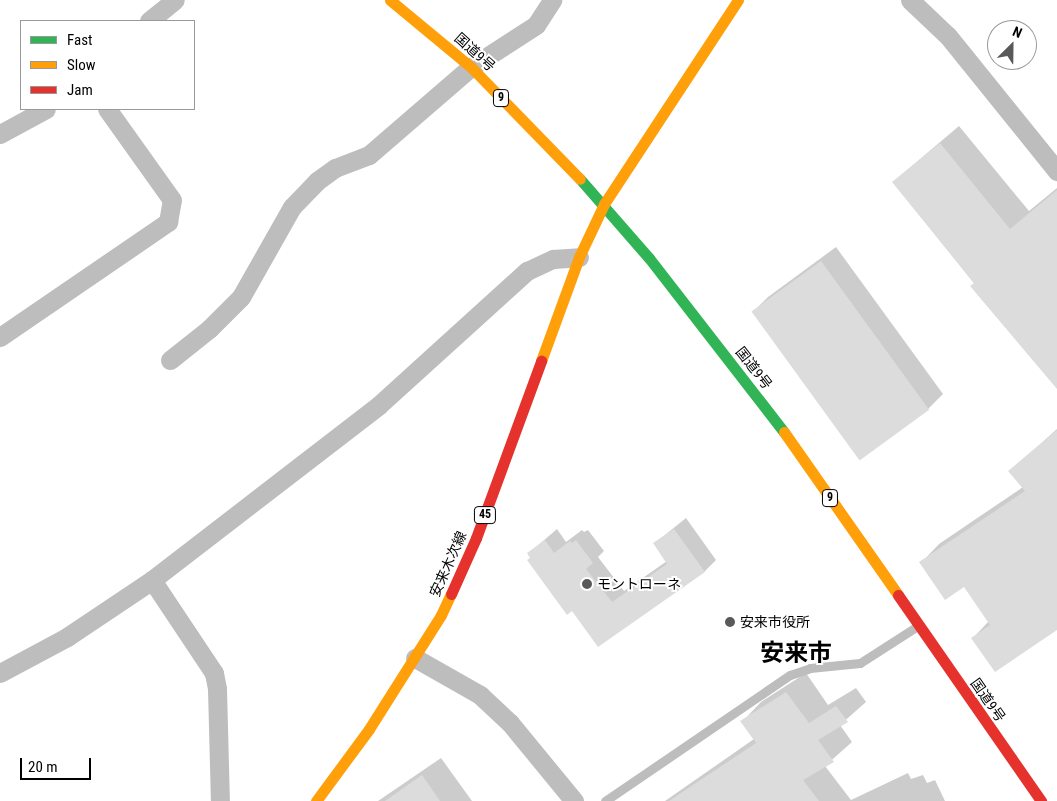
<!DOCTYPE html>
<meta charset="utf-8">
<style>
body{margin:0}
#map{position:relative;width:1057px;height:801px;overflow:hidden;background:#fff;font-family:"Roboto Condensed","Noto Sans JP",sans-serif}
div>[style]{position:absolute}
.shadow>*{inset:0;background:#0003}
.building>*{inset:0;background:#dcdcdc;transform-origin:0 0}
.lane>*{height:9px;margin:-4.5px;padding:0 4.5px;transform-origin:4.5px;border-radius:4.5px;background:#bdbdbd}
.street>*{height:19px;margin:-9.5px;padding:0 9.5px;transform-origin:9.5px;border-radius:9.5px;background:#bdbdbd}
.fast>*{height:11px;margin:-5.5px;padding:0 5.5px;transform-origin:5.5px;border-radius:5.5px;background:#30b455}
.slow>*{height:11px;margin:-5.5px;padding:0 5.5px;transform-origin:5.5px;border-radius:5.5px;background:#ff9f0a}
.jam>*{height:11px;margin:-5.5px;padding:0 5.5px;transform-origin:5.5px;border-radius:5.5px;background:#e5322d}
.dots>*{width:14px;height:14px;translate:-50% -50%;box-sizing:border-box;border:2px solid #fff;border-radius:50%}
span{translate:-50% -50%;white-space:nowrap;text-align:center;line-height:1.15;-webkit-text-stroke:4px #fff;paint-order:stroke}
.shield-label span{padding:1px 4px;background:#fff;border:1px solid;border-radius:4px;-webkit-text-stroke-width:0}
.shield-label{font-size:12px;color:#000;font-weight:700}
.street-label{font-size:14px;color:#000}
.poi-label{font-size:14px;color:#000}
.left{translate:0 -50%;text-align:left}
.town-label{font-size:24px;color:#000;font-weight:700}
.legend{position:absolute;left:20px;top:20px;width:175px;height:90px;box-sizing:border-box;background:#fff;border:1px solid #999;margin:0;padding:6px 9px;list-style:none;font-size:15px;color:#000}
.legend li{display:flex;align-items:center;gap:10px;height:25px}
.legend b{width:25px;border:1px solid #999}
.north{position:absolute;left:987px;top:20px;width:50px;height:50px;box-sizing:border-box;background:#fff;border:1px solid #999;border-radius:50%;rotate:23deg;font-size:14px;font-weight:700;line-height:20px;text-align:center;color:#000}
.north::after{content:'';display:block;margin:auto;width:18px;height:22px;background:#595959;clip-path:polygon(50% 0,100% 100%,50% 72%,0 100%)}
.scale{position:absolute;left:20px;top:758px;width:71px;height:22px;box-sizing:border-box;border:2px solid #000;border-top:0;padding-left:6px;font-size:15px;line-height:18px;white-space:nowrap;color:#000;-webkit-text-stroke:4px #fff;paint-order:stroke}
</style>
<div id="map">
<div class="shadow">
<div style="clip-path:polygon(959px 126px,1029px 211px,1057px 188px,1057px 387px,893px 182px)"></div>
<div style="clip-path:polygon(836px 247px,943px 394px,928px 409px,860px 458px,753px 312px,768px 297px)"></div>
<div style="clip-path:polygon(1057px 429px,1057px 628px,973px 638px,989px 621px,965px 585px,921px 563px,939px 544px,1023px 487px,1010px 471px)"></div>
<div style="clip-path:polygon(686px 518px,716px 560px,704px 572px,598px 645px,529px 553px,557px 529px,566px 542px,582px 530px,584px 532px,588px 530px,604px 551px,598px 557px,624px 591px,667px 561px,655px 543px)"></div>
<div style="clip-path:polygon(806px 673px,828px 705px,856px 688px,866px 702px,840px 725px,852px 742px,825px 766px,851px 800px,908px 773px,911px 779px,923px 775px,927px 783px,935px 780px,945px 801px,665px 801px,754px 739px,742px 722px,761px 702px)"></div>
<div style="clip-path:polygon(441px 758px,472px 801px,378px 801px)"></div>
</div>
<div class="building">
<div style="clip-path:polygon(940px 143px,1010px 229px,1057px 190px,1057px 389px,970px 286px,974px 283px,892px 182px)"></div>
<div style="left:821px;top:261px;width:184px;height:86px;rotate:54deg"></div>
<div style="clip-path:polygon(1057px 430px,1057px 630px,995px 672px,971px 638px,990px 625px,964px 587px,945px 600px,919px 562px,1025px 491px,1008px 471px)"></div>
<div style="clip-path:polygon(674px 529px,705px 572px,598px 647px,572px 611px,567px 615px,527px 560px,530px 558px,527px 553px,545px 540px,554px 553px,570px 541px,572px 543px,576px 540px,593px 563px,586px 569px,612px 602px,667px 564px,653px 543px)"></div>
<div style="clip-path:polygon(786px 692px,809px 723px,836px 706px,848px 722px,818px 740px,834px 762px,803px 780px,819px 801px,669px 801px,756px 743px,740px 721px)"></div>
<div style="clip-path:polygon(422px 775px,440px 801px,385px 801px)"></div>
</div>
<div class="lane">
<div style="left:605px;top:801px;width:224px;rotate:-34.3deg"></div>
<div style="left:790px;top:675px;width:21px;rotate:-19deg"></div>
<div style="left:810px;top:668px;width:50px;rotate:-5.7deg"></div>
<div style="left:860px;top:663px;width:67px;rotate:-32.7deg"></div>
</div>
<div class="street">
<div style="left:910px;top:0;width:52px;rotate:43.5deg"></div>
<div style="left:948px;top:36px;width:174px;rotate:51.1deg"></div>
<div style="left:149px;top:21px;width:33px;rotate:-39deg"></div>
<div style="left:0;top:134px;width:52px;rotate:-28.5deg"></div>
<div style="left:0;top:337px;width:204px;rotate:-34.4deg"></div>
<div style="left:168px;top:222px;width:22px;rotate:-80deg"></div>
<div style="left:172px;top:200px;width:112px;rotate:-125.5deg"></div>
<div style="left:170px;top:360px;width:50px;rotate:-38.5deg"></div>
<div style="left:209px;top:329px;width:45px;rotate:-45deg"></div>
<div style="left:241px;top:297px;width:103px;rotate:-60.5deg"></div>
<div style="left:292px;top:207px;width:36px;rotate:-46deg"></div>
<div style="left:317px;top:181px;width:22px;rotate:-36deg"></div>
<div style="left:335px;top:168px;width:36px;rotate:-21deg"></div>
<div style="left:369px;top:155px;width:135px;rotate:-40.8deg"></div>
<div style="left:471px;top:67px;width:77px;rotate:-32.9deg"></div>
<div style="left:536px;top:25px;width:30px;rotate:-57deg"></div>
<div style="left:152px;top:580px;width:112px;rotate:56.3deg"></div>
<div style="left:214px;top:673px;width:16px;rotate:79deg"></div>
<div style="left:217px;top:689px;width:112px;rotate:88.5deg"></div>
<div style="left:415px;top:658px;width:75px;rotate:29.6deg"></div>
<div style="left:480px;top:695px;width:41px;rotate:43deg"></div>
<div style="left:510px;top:723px;width:101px;rotate:50.6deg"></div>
<div style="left:0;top:673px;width:76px;rotate:-28.2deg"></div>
<div style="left:67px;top:637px;width:102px;rotate:-33.8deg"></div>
<div style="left:152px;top:580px;width:287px;rotate:-37.6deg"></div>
<div style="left:379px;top:405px;width:200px;rotate:-42.2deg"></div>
<div style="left:527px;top:271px;width:29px;rotate:-25deg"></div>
<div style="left:553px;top:259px;width:26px;rotate:-4deg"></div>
</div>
<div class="fast">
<div style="left:580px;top:179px;width:105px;rotate:48.9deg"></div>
<div style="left:649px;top:258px;width:220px;rotate:52.2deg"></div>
</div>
<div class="slow">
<div style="left:390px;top:0;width:105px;rotate:39.6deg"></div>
<div style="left:471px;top:67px;width:156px;rotate:45.8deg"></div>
<div style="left:604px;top:204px;width:244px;rotate:-56.7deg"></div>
<div style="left:541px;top:361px;width:111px;rotate:-69.9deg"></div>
<div style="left:579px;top:257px;width:59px;rotate:-64.7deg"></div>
<div style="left:784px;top:432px;width:199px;rotate:55deg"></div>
<div style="left:316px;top:801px;width:89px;rotate:-53.6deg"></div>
<div style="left:369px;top:729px;width:135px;rotate:-57.7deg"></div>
<div style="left:441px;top:615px;width:23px;rotate:-65deg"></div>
</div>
<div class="jam">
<div style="left:451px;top:594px;width:61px;rotate:-65.9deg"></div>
<div style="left:476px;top:538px;width:189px;rotate:-69.8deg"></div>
<div style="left:898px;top:595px;width:251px;rotate:55.2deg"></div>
</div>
<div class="dots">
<div style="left:587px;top:584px;background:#595959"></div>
<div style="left:730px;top:622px;background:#595959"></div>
</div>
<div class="shield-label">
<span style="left:501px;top:98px">9</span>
<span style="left:830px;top:498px">9</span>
<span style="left:485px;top:515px">45</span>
</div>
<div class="street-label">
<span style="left:475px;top:52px;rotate:42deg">国道9号</span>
<span style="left:754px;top:368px;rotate:52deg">国道9号</span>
<span style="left:448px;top:564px;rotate:-66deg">安来木次線</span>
<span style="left:988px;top:700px;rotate:55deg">国道9号</span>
</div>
<div class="poi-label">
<span class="left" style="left:597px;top:584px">モントローネ</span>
<span class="left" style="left:740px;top:622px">安来市役所</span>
</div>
<div class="town-label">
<span style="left:796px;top:654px">安来市</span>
</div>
<ul class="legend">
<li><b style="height:6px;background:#30b455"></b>Fast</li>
<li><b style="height:6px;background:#ff9f0a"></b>Slow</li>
<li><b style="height:6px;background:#e5322d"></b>Jam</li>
</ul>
<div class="north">N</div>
<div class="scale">20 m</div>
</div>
